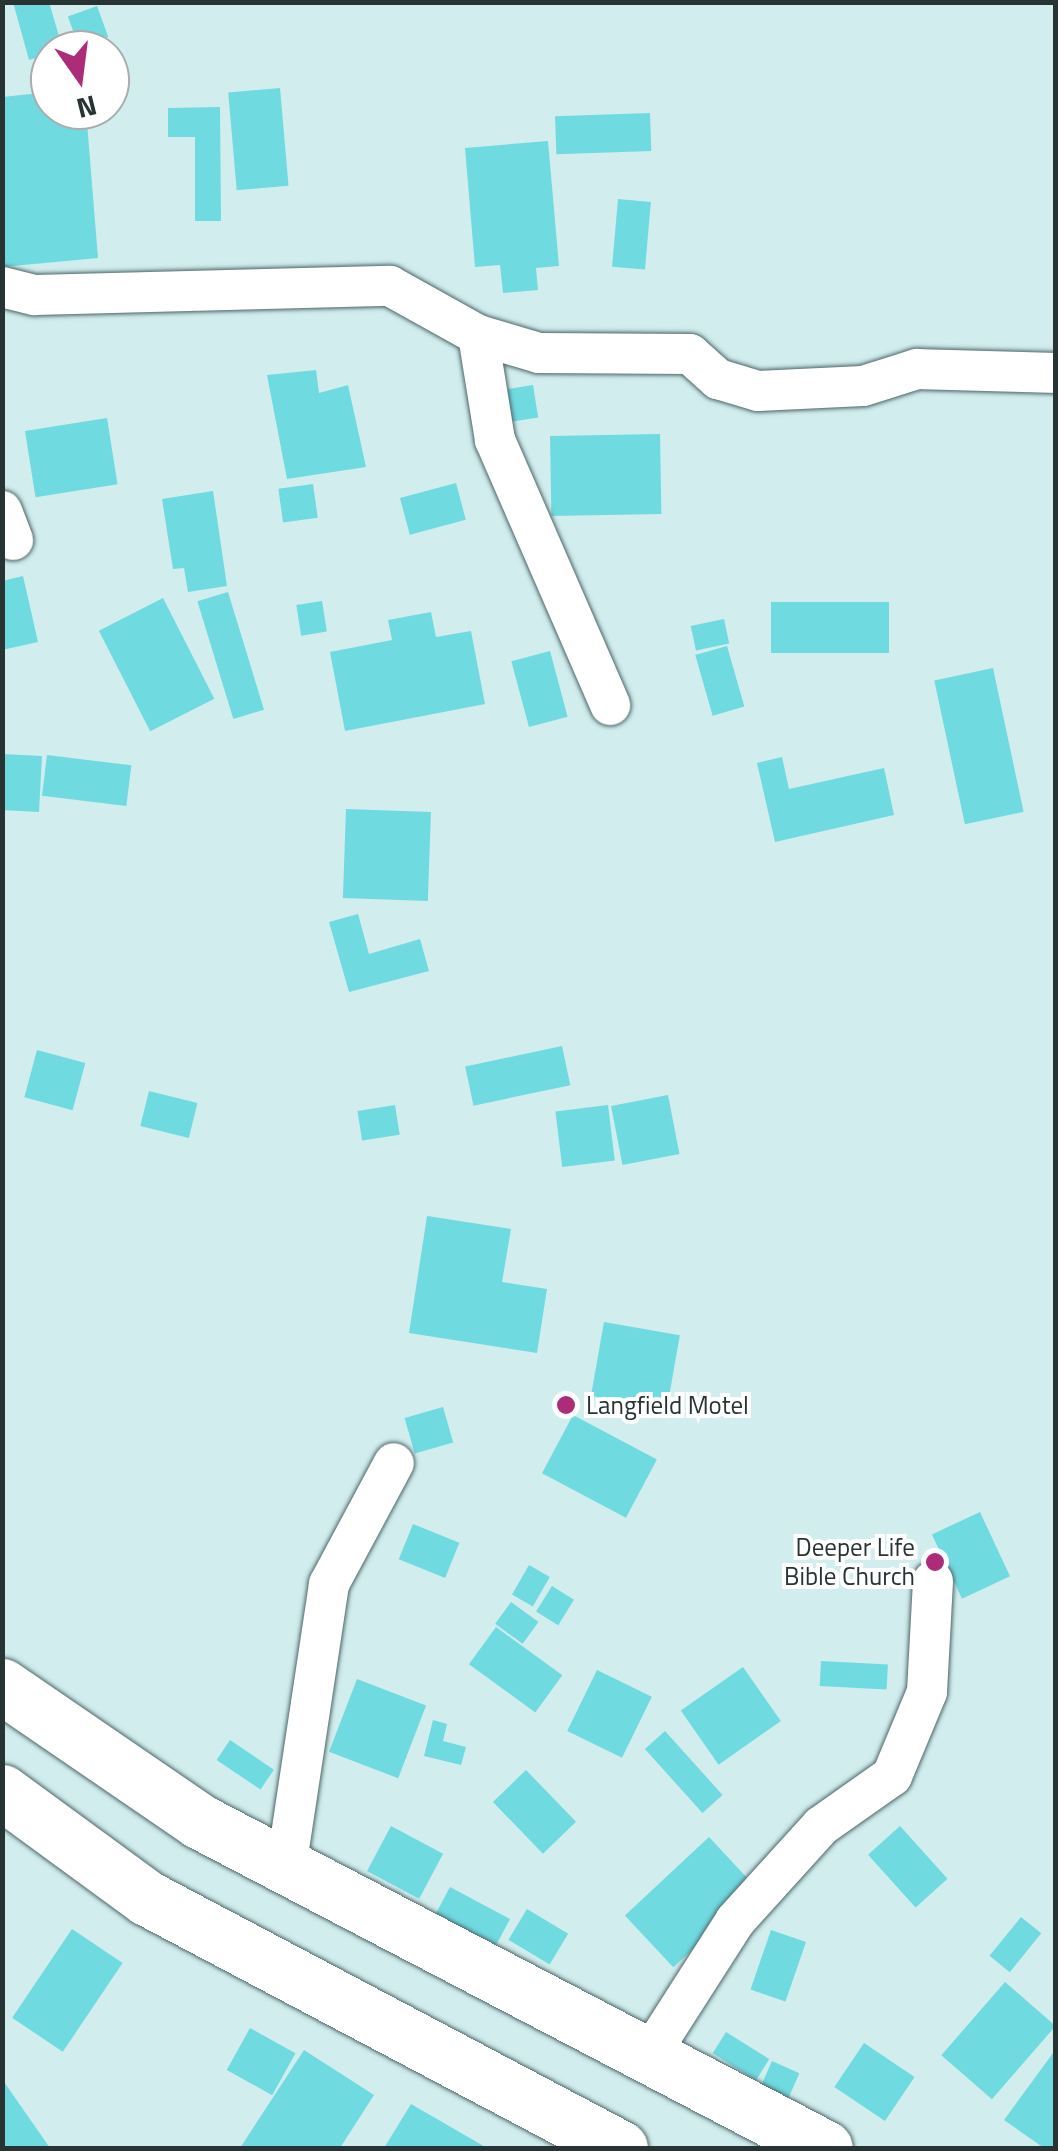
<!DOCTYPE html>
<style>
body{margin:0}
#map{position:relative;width:1058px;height:2151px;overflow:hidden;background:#d1edee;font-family:"Titillium Web",sans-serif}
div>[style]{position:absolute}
.building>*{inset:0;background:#70dae1;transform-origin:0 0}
.roads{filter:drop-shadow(0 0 2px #4e6668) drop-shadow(0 0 2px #4e6668)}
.minor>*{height:40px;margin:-20px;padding:0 20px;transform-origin:20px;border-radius:20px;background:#fff}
.secondary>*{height:55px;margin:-27.5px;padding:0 27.5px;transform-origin:27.5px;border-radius:27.5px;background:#fff}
.dots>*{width:28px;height:28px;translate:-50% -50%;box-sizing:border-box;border:5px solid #fff;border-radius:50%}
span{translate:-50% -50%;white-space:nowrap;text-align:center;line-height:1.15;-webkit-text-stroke:8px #fff;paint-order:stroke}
.poi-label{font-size:25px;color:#283333}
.left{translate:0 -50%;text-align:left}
.right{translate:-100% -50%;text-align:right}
.frame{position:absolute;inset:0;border:5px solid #283333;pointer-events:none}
.north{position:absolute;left:30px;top:30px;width:100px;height:100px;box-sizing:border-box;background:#fff;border:2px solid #a9adad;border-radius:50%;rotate:166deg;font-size:28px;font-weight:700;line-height:40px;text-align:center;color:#283333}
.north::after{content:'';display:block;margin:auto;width:35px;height:45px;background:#ac2c79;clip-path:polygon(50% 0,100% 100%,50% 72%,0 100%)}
</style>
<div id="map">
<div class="building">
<div style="clip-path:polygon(13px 2px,49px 2px,63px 50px,29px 60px)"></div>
<div style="left:97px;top:6px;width:33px;height:31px;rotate:70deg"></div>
<div style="left:280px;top:88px;width:98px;height:52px;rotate:85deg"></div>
<div style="clip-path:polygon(50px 92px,50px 110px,86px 110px,98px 258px,2px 267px,2px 97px)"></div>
<div style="clip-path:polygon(220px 107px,221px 221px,195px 221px,195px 137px,168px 137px,168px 108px)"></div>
<div style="left:650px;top:113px;width:38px;height:95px;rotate:88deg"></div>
<div style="clip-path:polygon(548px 141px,559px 266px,536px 268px,538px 290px,503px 293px,500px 265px,475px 267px,465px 148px)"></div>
<div style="left:618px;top:199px;width:33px;height:68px;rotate:5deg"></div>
<div style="clip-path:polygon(316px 370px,319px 393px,348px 385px,366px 467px,287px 479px,267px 375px)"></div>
<div style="left:533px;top:385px;width:33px;height:37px;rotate:81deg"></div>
<div style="left:107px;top:418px;width:67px;height:83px;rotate:81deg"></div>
<div style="left:660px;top:434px;width:80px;height:110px;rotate:89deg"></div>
<div style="left:456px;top:483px;width:38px;height:58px;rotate:75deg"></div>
<div style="left:313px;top:484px;width:34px;height:35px;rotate:82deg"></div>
<div style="clip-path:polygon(213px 491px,227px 586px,188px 592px,184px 568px,173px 569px,162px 499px)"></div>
<div style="clip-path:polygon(23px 576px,38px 642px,2px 650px,2px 581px)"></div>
<div style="left:228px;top:592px;width:123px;height:32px;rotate:73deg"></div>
<div style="left:163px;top:598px;width:113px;height:72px;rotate:63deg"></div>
<div style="left:322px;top:601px;width:31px;height:26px;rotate:81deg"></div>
<div style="left:771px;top:602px;width:118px;height:51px"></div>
<div style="clip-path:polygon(431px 612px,436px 637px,471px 631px,485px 704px,345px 731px,330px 652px,392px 640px,388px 620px)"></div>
<div style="left:724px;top:619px;width:25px;height:34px;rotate:78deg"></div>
<div style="left:727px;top:646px;width:63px;height:33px;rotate:74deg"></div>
<div style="left:550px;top:651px;width:68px;height:40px;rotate:75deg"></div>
<div style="left:993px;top:668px;width:147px;height:60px;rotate:78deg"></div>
<div style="left:2px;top:754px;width:40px;height:56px;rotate:3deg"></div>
<div style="left:47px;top:755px;width:85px;height:41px;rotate:7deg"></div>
<div style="clip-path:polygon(782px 757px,789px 789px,884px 768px,894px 815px,775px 842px,757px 763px)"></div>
<div style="left:346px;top:809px;width:85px;height:89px;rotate:2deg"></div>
<div style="clip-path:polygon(358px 914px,369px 954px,420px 939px,429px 971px,349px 992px,329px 922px)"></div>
<div style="left:562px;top:1046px;width:40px;height:99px;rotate:78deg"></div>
<div style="left:37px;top:1050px;width:50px;height:49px;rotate:15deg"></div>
<div style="left:149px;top:1091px;width:50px;height:36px;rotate:14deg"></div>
<div style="left:668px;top:1095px;width:60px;height:58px;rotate:79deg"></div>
<div style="left:395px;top:1105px;width:30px;height:38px;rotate:81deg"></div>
<div style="left:608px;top:1105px;width:56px;height:53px;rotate:83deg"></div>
<div style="clip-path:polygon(427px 1216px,511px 1229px,502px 1282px,547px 1289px,537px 1353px,409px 1333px)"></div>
<div style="left:604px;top:1322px;width:77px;height:75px;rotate:10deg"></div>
<div style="left:443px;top:1407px;width:37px;height:40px;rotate:74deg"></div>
<div style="left:573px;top:1415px;width:95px;height:66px;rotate:28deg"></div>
<div style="left:980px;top:1512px;width:71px;height:53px;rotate:65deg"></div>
<div style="left:413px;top:1524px;width:50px;height:38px;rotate:22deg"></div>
<div style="left:529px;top:1565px;width:24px;height:34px;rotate:30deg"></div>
<div style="left:552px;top:1586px;width:26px;height:30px;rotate:32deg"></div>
<div style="left:511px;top:1602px;width:34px;height:27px;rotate:36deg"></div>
<div style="left:496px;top:1627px;width:82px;height:46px;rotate:36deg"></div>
<div style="left:821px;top:1661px;width:67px;height:25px;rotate:3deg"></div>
<div style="left:743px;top:1667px;width:66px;height:76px;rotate:55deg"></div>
<div style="left:597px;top:1670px;width:61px;height:68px;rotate:26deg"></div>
<div style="left:357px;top:1679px;width:74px;height:78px;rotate:21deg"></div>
<div style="clip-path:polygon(433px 1720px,447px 1724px,443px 1741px,466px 1747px,461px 1765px,424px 1756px)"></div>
<div style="left:665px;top:1731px;width:86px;height:27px;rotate:48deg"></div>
<div style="left:230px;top:1740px;width:53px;height:24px;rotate:34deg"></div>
<div style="left:526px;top:1770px;width:72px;height:46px;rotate:46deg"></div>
<div style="left:391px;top:1826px;width:59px;height:51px;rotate:28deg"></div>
<div style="left:900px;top:1826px;width:71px;height:43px;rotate:48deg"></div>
<div style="left:709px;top:1837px;width:71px;height:115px;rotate:47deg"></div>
<div style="left:450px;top:1887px;width:68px;height:40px;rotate:28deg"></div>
<div style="left:527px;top:1909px;width:48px;height:36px;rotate:31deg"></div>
<div style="left:1021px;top:1917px;width:26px;height:50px;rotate:39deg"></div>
<div style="left:72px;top:1929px;width:61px;height:107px;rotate:34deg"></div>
<div style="left:771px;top:1930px;width:37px;height:63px;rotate:19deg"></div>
<div style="left:1005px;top:1982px;width:67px;height:97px;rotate:41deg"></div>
<div style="left:250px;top:2028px;width:52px;height:48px;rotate:29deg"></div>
<div style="left:726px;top:2032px;width:51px;height:25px;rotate:32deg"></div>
<div style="left:864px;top:2043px;width:61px;height:53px;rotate:34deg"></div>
<div style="clip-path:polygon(1056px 2049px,1056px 2148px,1044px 2148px,1004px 2120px)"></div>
<div style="clip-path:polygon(304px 2050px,374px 2095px,340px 2148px,240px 2148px)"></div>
<div style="left:772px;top:2061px;width:30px;height:32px;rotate:24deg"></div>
<div style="clip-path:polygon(2px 2079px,50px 2148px,2px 2148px)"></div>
<div style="clip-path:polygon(411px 2104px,487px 2148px,384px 2148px)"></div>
</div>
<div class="roads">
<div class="minor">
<div style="left:2px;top:287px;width:34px;rotate:14deg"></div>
<div style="left:35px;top:295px;width:355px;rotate:-1.5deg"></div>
<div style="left:390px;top:286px;width:101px;rotate:29.1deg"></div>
<div style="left:478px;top:335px;width:64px;rotate:16.4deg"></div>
<div style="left:539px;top:353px;width:151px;rotate:0.4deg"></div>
<div style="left:690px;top:354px;width:38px;rotate:42deg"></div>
<div style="left:718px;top:379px;width:42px;rotate:16.7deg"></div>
<div style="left:758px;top:391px;width:105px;rotate:-2.7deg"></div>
<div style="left:863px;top:386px;width:57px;rotate:-17.5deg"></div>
<div style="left:917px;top:369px;width:139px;rotate:1.6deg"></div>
<div style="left:478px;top:335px;width:106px;rotate:80.8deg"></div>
<div style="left:495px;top:440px;width:289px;rotate:66.5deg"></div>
<div style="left:2px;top:511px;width:31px;rotate:69deg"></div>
<div style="left:287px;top:1862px;width:281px;rotate:-81.4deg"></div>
<div style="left:329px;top:1584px;width:137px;rotate:-61.8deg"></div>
<div style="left:652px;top:2051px;width:154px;rotate:-57.4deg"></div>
<div style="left:735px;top:1921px;width:128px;rotate:-47.8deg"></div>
<div style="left:821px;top:1826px;width:87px;rotate:-35.2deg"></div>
<div style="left:892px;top:1776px;width:91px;rotate:-67.4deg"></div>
<div style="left:927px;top:1692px;width:111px;rotate:-86.9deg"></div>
</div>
<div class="secondary">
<div style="left:2px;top:1686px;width:239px;rotate:34.4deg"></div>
<div style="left:199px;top:1821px;width:706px;rotate:27.58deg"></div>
<div style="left:2px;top:1792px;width:180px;rotate:36.2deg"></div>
<div style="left:147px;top:1898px;width:535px;rotate:27.86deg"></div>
</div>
</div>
<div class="dots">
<div style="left:566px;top:1405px;background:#ac2c79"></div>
<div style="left:935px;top:1562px;background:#ac2c79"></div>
</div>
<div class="poi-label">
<span class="left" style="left:586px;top:1405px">Langfield Motel</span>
<span class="right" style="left:915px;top:1562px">Deeper Life<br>Bible Church</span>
</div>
<div class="frame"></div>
<div class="north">N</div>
</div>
